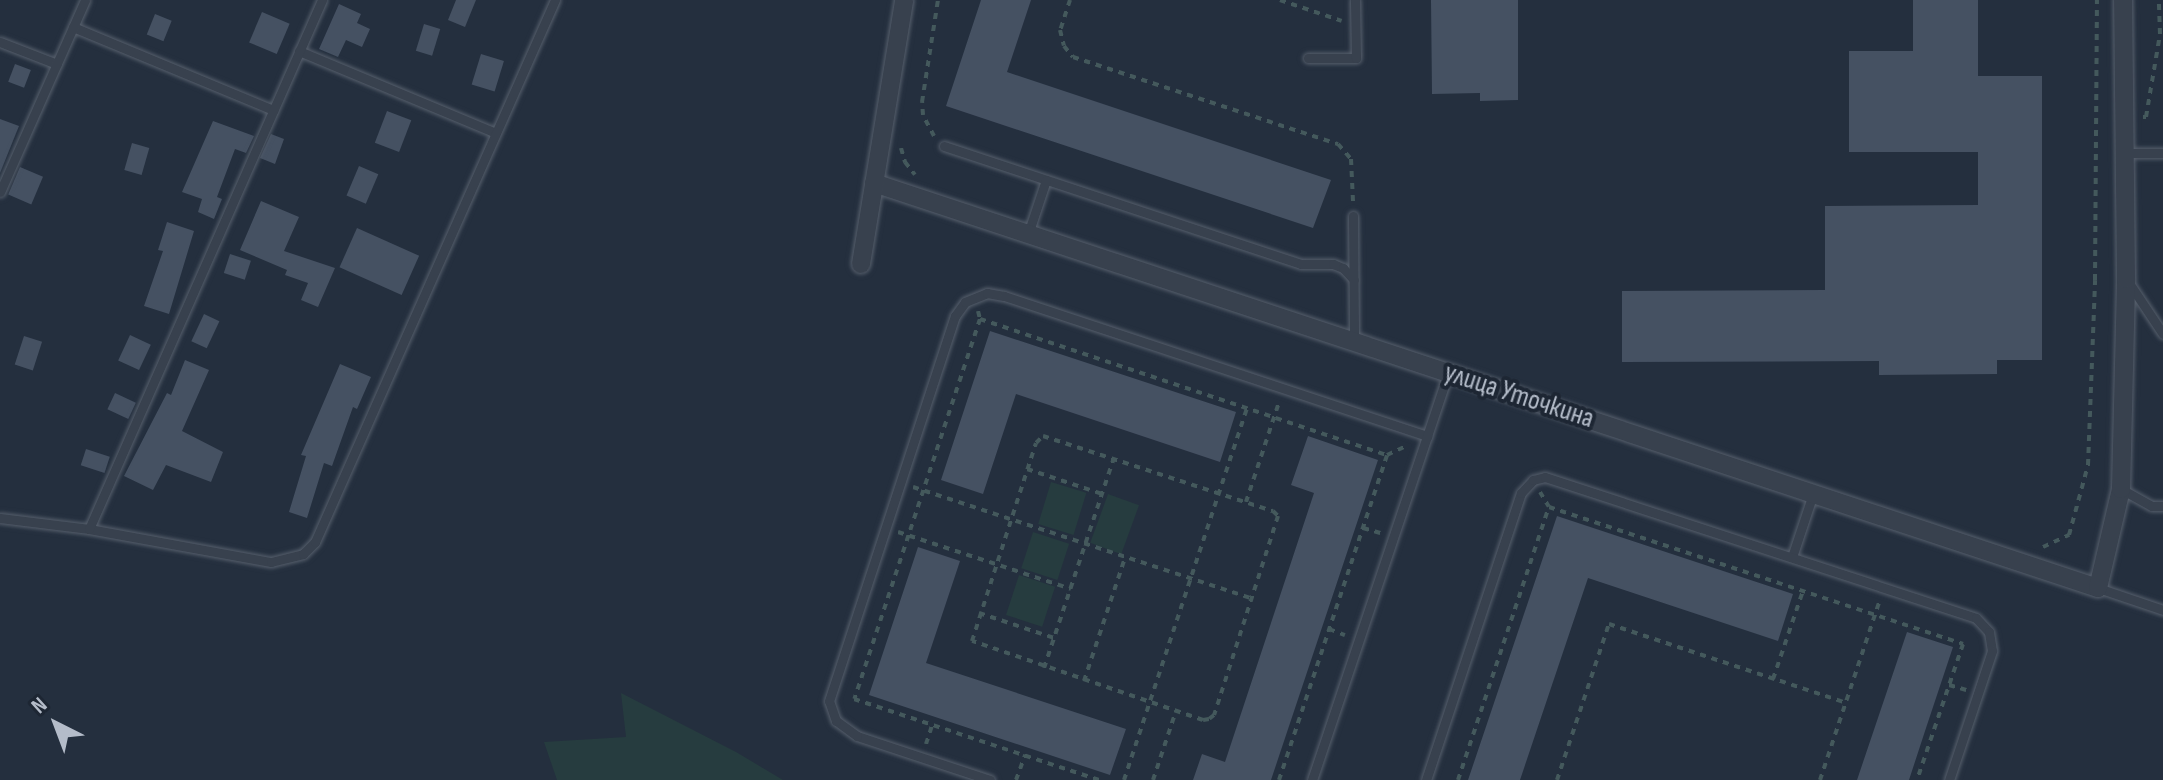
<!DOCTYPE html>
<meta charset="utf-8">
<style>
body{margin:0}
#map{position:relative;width:2163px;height:780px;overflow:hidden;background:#242f3e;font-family:"Sofia Sans Condensed",sans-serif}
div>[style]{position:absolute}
.green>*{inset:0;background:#263c3f;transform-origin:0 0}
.building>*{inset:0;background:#455162;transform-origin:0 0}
.path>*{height:4px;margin-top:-2px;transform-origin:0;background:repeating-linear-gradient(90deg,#44595c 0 6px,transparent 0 12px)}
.roads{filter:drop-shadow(0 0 2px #565f6c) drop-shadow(0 0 2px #565f6c)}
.lane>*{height:9px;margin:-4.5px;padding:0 4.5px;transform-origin:4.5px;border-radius:4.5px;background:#38414e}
.street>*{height:18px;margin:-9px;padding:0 9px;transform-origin:9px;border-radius:9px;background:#38414e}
span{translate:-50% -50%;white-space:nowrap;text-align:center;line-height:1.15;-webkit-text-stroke:8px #1d2633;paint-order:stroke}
.street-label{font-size:28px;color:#b4bcc9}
.north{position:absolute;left:16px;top:684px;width:80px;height:80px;-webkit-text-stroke:6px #1d2633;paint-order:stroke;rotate:318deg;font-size:22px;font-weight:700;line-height:32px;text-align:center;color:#b4bcc9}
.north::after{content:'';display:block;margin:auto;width:28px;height:36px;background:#b4bcc9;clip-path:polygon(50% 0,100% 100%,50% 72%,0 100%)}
</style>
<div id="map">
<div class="green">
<div style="left:1051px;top:482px;width:37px;height:44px;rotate:17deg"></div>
<div style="left:1108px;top:494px;width:33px;height:52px;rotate:20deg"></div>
<div style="left:1033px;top:532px;width:38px;height:38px;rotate:18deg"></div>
<div style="left:1019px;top:575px;width:38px;height:42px;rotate:18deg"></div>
<div style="clip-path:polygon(621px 693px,736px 752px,783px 780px,557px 780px,544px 742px,626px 737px)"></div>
</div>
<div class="building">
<div style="clip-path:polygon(456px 0,476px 0,465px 27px,448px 20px)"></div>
<div style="clip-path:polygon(981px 0,1031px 0,1007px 72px,1331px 180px,1313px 228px,946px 106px)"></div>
<div style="clip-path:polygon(1431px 0,1518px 0,1518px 100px,1480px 101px,1480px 93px,1432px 94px)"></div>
<div style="clip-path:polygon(1913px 0,1978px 0,1978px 76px,2042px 76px,2042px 360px,1997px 360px,1997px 374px,1879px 375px,1879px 361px,1622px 362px,1622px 291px,1825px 290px,1825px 206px,1978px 205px,1978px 152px,1849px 152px,1849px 51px,1913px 51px)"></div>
<div style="clip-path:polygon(339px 4px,361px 14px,357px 23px,370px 29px,362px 47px,346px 40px,338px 57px,319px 49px)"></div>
<div style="left:262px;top:12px;width:30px;height:33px;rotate:23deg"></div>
<div style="left:155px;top:14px;width:18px;height:22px;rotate:22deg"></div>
<div style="left:424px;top:24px;width:17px;height:28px;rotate:17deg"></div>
<div style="left:481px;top:54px;width:24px;height:32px;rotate:17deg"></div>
<div style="left:15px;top:64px;width:17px;height:19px;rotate:21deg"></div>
<div style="left:387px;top:111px;width:26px;height:34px;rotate:21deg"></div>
<div style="clip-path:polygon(0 119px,19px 126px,0 173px)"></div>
<div style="clip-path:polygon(213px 121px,254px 136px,246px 153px,235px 149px,217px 197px,222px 199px,214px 219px,198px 212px,202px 199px,182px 192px)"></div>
<div style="clip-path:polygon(271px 134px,284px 139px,275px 164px,260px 158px)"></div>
<div style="left:132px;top:143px;width:18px;height:28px;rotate:16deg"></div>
<div style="left:359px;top:166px;width:21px;height:32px;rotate:23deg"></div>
<div style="left:20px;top:167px;width:25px;height:30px;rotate:23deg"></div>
<div style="clip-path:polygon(261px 201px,299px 217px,284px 251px,335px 268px,318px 307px,301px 300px,308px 283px,285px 275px,287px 270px,240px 250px)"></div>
<div style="clip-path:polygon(167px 222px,194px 231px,169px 314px,144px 306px,163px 251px,158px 250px)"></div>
<div style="left:357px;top:228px;width:68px;height:43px;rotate:24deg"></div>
<div style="left:230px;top:254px;width:22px;height:20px;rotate:18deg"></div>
<div style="left:204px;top:314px;width:17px;height:30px;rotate:25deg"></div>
<div style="clip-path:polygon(990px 331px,1236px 412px,1220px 462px,1016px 394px,983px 494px,941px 480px)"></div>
<div style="left:130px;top:335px;width:23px;height:28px;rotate:25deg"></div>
<div style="left:24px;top:336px;width:19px;height:30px;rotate:18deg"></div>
<div style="clip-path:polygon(185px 360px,209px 370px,182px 431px,223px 452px,211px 482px,166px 465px,153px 490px,124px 476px,167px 393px,171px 395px)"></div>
<div style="clip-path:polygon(340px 364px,371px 377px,357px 409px,353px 407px,332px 466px,324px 463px,307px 518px,289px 512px,306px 456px,301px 455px)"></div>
<div style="left:115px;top:393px;width:23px;height:18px;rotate:25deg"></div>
<div style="clip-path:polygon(1308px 436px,1378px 460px,1271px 780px,1193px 780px,1202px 754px,1225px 762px,1314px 493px,1291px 485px)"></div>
<div style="left:86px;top:449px;width:25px;height:17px;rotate:18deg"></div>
<div style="clip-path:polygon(1557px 516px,1793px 594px,1778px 641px,1588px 578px,1520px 780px,1468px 780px)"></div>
<div style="clip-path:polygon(918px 547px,960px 561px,926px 663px,1126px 729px,1110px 775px,869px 695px)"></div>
<div style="clip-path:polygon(1907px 632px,1953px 647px,1927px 725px,1909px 780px,1857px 780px)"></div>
</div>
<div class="path">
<div style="left:1070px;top:0;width:32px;rotate:108deg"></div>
<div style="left:1060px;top:30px;width:16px;rotate:76deg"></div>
<div style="left:1064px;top:46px;width:14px;rotate:51deg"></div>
<div style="left:1073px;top:57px;width:279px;rotate:18.2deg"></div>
<div style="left:1338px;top:144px;width:20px;rotate:49deg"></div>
<div style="left:1351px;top:159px;width:43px;rotate:87.3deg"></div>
<div style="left:1280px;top:0;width:65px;rotate:18.7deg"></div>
<div style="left:2143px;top:117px;width:3px"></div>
<div style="left:2146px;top:117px;width:84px;rotate:-80.4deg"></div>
<div style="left:2160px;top:34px;width:34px;rotate:-92deg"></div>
<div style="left:934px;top:136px;width:24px;rotate:-118deg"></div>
<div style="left:923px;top:115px;width:13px;rotate:-94deg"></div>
<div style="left:922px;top:102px;width:103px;rotate:-81.1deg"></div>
<div style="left:901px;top:148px;width:15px;rotate:74deg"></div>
<div style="left:905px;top:162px;width:16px;rotate:52deg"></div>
<div style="left:978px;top:311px;width:8px;rotate:76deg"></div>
<div style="left:980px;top:319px;width:429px;rotate:18.5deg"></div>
<div style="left:980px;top:319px;width:400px;rotate:108.3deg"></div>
<div style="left:854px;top:699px;width:258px;rotate:18.3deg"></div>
<div style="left:1043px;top:436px;width:242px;rotate:18.1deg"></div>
<div style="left:1273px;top:511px;width:7px;rotate:45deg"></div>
<div style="left:1278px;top:516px;width:209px;rotate:107.8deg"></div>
<div style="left:1214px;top:715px;width:6px;rotate:141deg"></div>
<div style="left:1209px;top:719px;width:6px;rotate:171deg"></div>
<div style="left:1203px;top:720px;width:244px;rotate:-161.1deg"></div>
<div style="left:972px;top:641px;width:208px;rotate:-72.1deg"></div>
<div style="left:1036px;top:443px;width:10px;rotate:-45deg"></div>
<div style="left:1027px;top:469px;width:79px;rotate:18.4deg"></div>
<div style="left:913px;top:487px;width:358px;rotate:18.2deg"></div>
<div style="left:1540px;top:492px;width:17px;rotate:59deg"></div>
<div style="left:1246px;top:502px;width:105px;rotate:-71.7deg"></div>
<div style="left:1363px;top:528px;width:18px;rotate:16deg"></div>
<div style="left:898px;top:532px;width:182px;rotate:18.2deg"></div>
<div style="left:2043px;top:547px;width:29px;rotate:-25deg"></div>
<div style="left:2069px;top:535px;width:73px;rotate:-74.8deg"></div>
<div style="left:2088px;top:465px;width:185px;rotate:-87.8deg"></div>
<div style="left:2095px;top:280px;width:280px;rotate:-89.6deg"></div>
<div style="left:979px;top:613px;width:79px;rotate:18.4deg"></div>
<div style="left:1329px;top:629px;width:17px;rotate:21deg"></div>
<div style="left:1044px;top:668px;width:221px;rotate:-71.6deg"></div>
<div style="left:1773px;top:679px;width:93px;rotate:-71.2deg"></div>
<div style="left:1084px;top:681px;width:130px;rotate:-71.6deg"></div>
<div style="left:1949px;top:685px;width:18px;rotate:16deg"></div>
<div style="left:926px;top:744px;width:19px;rotate:-72deg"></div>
<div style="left:1016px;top:780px;width:27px;rotate:-70deg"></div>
<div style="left:1124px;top:780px;width:392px;rotate:-71.7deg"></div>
<div style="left:1153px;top:780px;width:73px;rotate:-71.6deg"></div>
<div style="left:1279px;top:780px;width:342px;rotate:-71.6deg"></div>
<div style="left:1387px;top:455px;width:23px;rotate:-25deg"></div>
<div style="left:1458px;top:780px;width:288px;rotate:-71.6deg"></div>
<div style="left:1549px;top:507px;width:436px;rotate:18.3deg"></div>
<div style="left:1963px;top:644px;width:144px;rotate:108.7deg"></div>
<div style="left:1557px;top:780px;width:164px;rotate:-71.6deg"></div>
<div style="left:1609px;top:624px;width:250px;rotate:18.4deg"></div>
<div style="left:1820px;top:780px;width:190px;rotate:-71.6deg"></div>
</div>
<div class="roads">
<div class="lane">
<div style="left:73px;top:27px;width:217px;rotate:22.5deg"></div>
<div style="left:0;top:42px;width:61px;rotate:21.1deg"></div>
<div style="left:299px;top:51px;width:213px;rotate:22.6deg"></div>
<div style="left:1308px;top:58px;width:48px"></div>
<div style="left:1356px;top:58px;width:58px;rotate:-91deg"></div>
<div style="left:944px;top:146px;width:376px;rotate:18.3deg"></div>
<div style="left:1301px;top:264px;width:32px"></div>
<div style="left:1333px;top:264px;width:11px;rotate:22deg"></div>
<div style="left:1343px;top:268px;width:16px;rotate:47deg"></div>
<div style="left:2125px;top:153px;width:38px"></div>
<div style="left:0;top:192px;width:210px;rotate:-66.1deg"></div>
<div style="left:1353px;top:216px;width:126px;rotate:89.5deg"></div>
<div style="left:1028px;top:234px;width:57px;rotate:-71.6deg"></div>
<div style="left:2129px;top:283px;width:61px;rotate:56.3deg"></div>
<div style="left:2121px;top:489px;width:35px;rotate:29deg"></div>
<div style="left:2152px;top:506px;width:11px"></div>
<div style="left:0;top:518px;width:90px;rotate:7deg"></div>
<div style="left:89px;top:529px;width:185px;rotate:10.3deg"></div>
<div style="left:271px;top:562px;width:33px;rotate:-14deg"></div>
<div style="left:303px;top:554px;width:17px;rotate:-45deg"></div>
<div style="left:315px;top:542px;width:593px;rotate:-66.12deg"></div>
<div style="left:89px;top:529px;width:578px;rotate:-66.23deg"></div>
<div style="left:1792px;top:557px;width:66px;rotate:-71.6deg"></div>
<div style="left:2098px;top:588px;width:69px;rotate:18.7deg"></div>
<div style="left:990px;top:780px;width:140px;rotate:-161.7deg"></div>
<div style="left:857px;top:736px;width:26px;rotate:-144deg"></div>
<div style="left:836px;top:721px;width:21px;rotate:-109deg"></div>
<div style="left:829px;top:701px;width:405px;rotate:-71.9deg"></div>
<div style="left:955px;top:316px;width:17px;rotate:-54deg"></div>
<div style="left:965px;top:302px;width:24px;rotate:-22deg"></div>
<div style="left:987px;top:293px;width:17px;rotate:10deg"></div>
<div style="left:1004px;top:296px;width:446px;rotate:18.3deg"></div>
<div style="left:1312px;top:780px;width:429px;rotate:-71.5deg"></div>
<div style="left:1426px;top:780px;width:302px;rotate:-71.7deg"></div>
<div style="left:1521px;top:493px;width:18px;rotate:-47deg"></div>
<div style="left:1533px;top:480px;width:12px;rotate:-14deg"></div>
<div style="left:1545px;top:477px;width:453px;rotate:18.1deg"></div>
<div style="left:1976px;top:618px;width:19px;rotate:47deg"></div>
<div style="left:1989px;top:632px;width:19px;rotate:81deg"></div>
<div style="left:1992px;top:651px;width:136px;rotate:108.4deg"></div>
</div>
<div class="street">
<div style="left:874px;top:183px;width:1289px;rotate:18.31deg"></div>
<div style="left:2098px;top:588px;width:102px;rotate:-76.9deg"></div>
<div style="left:2121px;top:489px;width:210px;rotate:-88.6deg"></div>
<div style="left:2126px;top:279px;width:279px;rotate:-90.6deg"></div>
<div style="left:861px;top:264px;width:267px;rotate:-80.7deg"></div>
</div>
</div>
<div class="street-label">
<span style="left:1519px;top:396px;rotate:18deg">улица Уточкина</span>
</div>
<div class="north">N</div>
</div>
